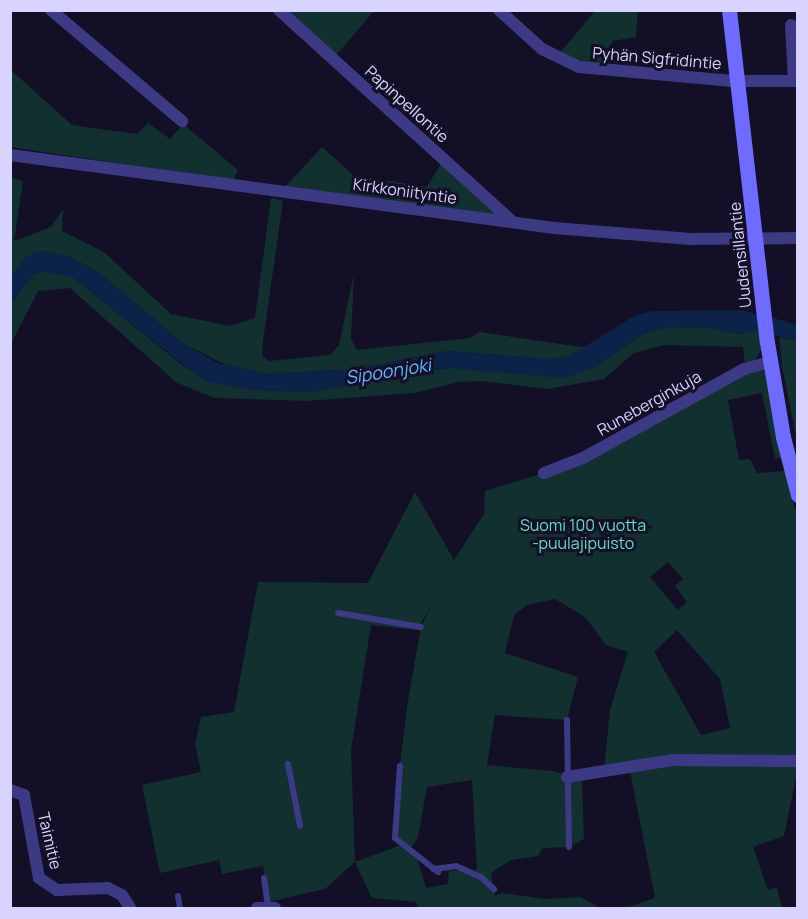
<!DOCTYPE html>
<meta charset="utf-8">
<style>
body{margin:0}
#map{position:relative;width:808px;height:919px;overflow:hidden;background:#130f26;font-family:Manrope,sans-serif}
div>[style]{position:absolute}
.green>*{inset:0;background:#12302f}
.water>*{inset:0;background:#0c2248}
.lane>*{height:6px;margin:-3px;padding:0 3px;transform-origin:3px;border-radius:3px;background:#3d3a85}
.street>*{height:12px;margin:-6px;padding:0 6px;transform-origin:6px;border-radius:6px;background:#3d3a85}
.secondary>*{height:15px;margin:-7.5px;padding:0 7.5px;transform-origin:7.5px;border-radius:7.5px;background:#6f6bff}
span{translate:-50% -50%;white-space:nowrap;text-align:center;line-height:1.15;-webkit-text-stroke:6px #130f26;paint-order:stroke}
.street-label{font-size:16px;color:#d9d4ff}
.park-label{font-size:16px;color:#5fe0c0}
.water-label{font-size:18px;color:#62b6ff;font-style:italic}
.frame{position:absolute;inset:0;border:12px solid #d9d4ff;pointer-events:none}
</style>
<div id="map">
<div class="green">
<div style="clip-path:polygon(279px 10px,374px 11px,333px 59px)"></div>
<div style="clip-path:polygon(595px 11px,638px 11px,636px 37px,613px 41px,600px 67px,559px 54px)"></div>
<div style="clip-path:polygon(10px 69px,72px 125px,137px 134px,148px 123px,170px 139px,183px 124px,238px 170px,233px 181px,11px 147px)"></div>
<div style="clip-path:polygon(322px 147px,353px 175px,427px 187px,441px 163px,498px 212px,498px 217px,285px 187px)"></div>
<div style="clip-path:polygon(11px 178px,23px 181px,14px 241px,51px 227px,63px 209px,62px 231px,104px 252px,171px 314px,230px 326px,255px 318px,271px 198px,283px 201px,263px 341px,262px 356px,269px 361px,330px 355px,339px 345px,354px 273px,351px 339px,357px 350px,470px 338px,480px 332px,581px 347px,599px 341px,568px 357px,547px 359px,448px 351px,356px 369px,268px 374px,232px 368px,184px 344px,99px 273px,71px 257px,43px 251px,26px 257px,11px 276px)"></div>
<div style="clip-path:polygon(43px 271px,73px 277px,186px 368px,251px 390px,309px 392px,447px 368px,596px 367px,641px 335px,666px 327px,710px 328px,741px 334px,760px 329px,761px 350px,755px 360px,745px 364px,743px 347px,664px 345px,634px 353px,604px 379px,547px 389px,482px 381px,458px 382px,415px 393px,306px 401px,215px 398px,177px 383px,70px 288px,38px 291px,11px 344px,11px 303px,33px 275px)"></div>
<div style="clip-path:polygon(779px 337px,797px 341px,797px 441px,782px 366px)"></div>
<div style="clip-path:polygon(evenodd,761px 368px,766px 374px,781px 458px,775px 459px,762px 393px,728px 400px,739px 460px,750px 459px,757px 473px,785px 471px,797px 516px,797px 772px,784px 836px,753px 847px,768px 890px,777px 887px,782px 908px,625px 908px,655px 898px,629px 766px,604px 770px,610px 710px,628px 652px,606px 645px,585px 617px,555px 599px,527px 605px,514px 615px,505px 653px,578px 677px,567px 720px,495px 715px,487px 765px,553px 771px,582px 780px,584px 839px,569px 847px,543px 848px,538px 856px,511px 860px,491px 873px,495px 896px,502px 893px,545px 899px,580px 897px,600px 908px,418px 908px,416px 902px,372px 898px,355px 862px,325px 889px,268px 902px,263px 866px,222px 874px,219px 860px,160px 873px,142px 785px,201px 772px,195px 744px,201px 717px,234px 712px,258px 582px,368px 583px,415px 492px,454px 560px,484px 514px,485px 491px,544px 473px,741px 371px,761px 368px,668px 562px,683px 579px,675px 586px,687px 602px,678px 610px,650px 577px,668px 562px,761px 368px,432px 604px,421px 627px,407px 707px,396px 798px,395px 838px,401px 845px,355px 862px,351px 750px,371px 625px,417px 630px,432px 604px,761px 368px,677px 630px,720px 679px,730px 728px,701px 735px,654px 652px,677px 630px,761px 368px,472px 780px,477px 870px,449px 871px,448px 884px,426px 888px,417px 858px,409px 851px,418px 837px,427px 787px,472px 780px)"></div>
</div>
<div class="water">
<div style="clip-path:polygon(43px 251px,71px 257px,99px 273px,184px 344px,218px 363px,268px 374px,356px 369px,448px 351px,547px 359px,568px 357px,634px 316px,652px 311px,744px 310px,759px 316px,760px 329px,741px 334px,710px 328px,666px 327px,641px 335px,596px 367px,564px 378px,447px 368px,309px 392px,251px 390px,204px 381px,73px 277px,43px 271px,33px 275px,11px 303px,11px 276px,26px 257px)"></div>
<div style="clip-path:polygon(771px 317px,797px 325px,797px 341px,773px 335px)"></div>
</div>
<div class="lane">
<div style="left:338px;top:613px;width:84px;rotate:9.6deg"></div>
<div style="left:567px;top:720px;width:127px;rotate:89.1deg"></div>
<div style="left:288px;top:764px;width:63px;rotate:79deg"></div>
<div style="left:400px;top:766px;width:72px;rotate:94deg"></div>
<div style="left:395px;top:838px;width:55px;rotate:38.3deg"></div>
<div style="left:433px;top:869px;width:23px;rotate:-7deg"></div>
<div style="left:456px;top:866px;width:27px;rotate:24deg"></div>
<div style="left:481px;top:877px;width:18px;rotate:43deg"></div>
<div style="left:264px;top:878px;width:29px;rotate:82deg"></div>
<div style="left:178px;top:896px;width:12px;rotate:81deg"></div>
</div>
<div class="street">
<div style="left:51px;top:10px;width:172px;rotate:40.3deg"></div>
<div style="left:279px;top:10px;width:316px;rotate:42.2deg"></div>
<div style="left:499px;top:10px;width:58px;rotate:42.2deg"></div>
<div style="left:542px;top:49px;width:41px;rotate:25.9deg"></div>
<div style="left:579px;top:67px;width:154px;rotate:5.2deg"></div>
<div style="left:732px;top:81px;width:62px"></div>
<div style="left:794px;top:81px;width:56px;rotate:-93.1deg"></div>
<div style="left:10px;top:155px;width:549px;rotate:7.64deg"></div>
<div style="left:554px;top:228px;width:137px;rotate:4.6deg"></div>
<div style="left:691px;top:239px;width:107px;rotate:-0.5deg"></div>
<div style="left:544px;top:473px;width:42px;rotate:-21deg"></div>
<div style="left:583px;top:458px;width:184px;rotate:-28.9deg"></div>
<div style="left:744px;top:369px;width:27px;rotate:-15deg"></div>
<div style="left:567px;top:777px;width:106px;rotate:-9.2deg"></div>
<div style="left:672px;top:760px;width:126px;rotate:0.5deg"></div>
<div style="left:10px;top:790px;width:15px;rotate:20deg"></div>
<div style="left:24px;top:795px;width:84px;rotate:79.8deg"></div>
<div style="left:39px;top:878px;width:22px;rotate:34deg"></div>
<div style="left:57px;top:890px;width:51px;rotate:-2.2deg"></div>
<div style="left:108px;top:888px;width:16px;rotate:27deg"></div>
<div style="left:122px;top:895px;width:15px;rotate:58deg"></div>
<div style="left:257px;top:908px;width:18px"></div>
</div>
<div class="secondary">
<div style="left:729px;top:10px;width:334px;rotate:83.5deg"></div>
<div style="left:767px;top:342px;width:96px;rotate:80.4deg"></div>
<div style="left:783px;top:437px;width:60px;rotate:75.5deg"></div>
</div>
<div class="street-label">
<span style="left:657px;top:58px;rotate:5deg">Pyhän Sigfridintie</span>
<span style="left:407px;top:104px;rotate:42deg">Papinpellontie</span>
<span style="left:405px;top:191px;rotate:8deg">Kirkkoniityntie</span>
<span style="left:740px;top:255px;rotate:-96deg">Uudensillantie</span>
<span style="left:649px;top:403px;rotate:-29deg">Runeberginkuja</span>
<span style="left:50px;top:841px;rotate:77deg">Taimitie</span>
</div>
<div class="park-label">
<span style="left:583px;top:534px">Suomi 100 vuotta<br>-puulajipuisto</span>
</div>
<div class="water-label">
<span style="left:388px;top:371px;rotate:-9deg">Sipoonjoki</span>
</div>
<div class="frame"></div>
</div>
